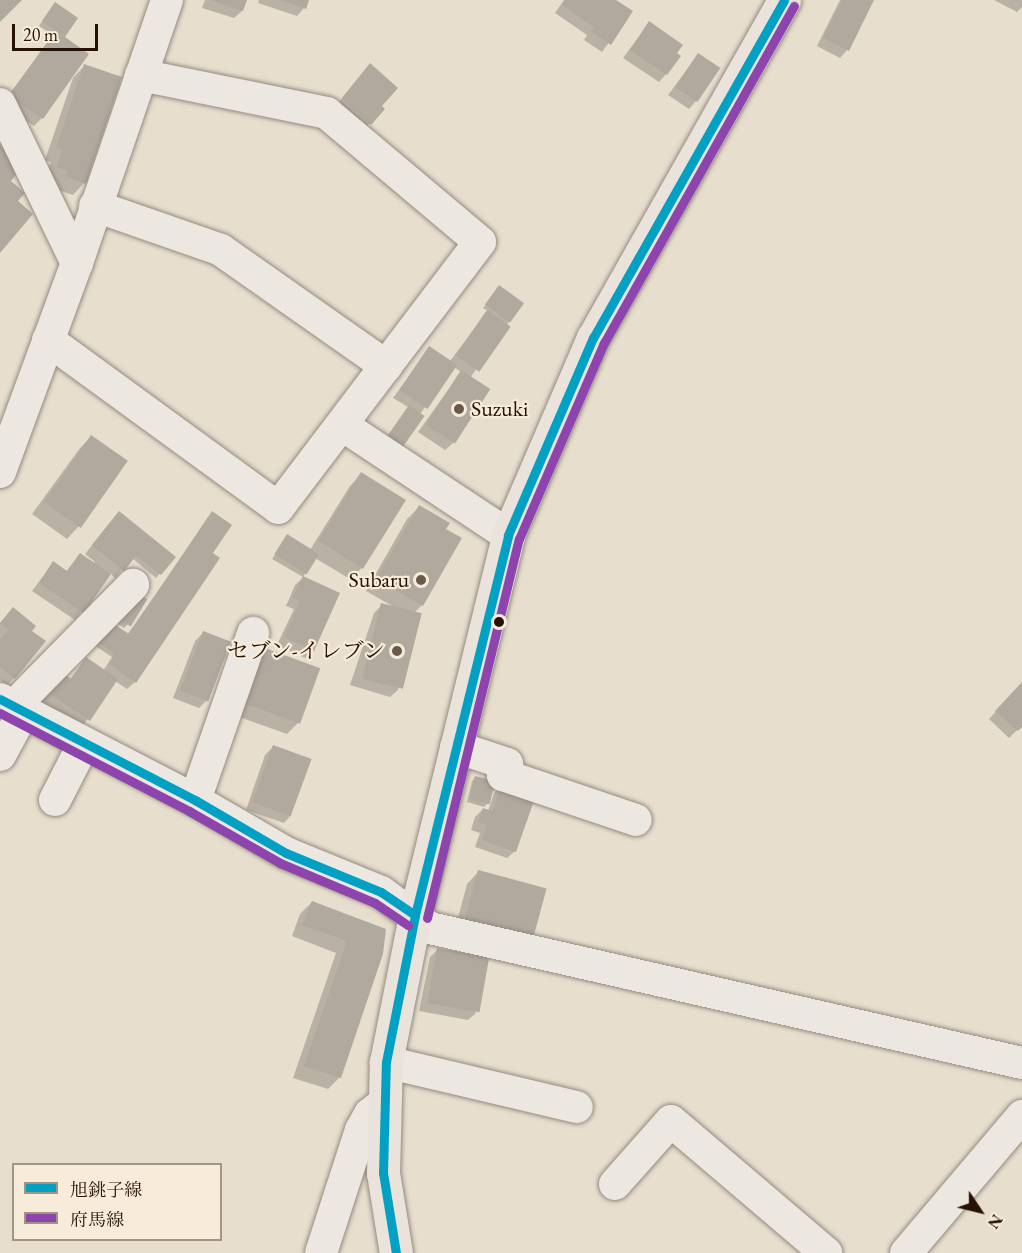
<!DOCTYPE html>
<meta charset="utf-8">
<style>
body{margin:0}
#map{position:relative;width:1022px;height:1253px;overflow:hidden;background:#e8dece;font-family:"EB Garamond","Noto Serif JP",serif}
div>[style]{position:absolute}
.shadow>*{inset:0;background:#0003}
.building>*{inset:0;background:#b1a99d;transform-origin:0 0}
.roads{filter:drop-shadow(0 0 2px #938b80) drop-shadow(0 0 2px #938b80)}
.minor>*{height:32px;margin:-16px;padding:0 16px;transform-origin:16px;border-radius:16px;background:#ece7e0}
.major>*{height:33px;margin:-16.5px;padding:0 16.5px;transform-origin:16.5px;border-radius:16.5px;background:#e9e3db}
.bus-1>*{height:9px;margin:-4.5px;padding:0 4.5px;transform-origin:4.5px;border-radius:4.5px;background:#02a1c4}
.bus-2>*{height:9px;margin:-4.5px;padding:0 4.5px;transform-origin:4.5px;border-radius:4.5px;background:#8e44ad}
.dots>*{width:16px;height:16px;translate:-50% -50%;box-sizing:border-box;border:3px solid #f7ebd9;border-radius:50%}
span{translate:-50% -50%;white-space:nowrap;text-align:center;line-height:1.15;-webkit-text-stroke:4.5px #f7ebd9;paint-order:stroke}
.poi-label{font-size:22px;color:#261205}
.left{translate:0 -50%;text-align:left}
.right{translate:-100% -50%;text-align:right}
.legend{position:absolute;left:12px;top:1163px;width:210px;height:78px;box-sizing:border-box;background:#f7ebd9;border:2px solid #a39484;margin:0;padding:8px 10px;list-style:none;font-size:18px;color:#261205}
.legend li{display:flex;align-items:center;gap:12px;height:30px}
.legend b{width:30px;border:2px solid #a39484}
.north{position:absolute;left:950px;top:1181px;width:60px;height:60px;-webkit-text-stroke:4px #f7ebd9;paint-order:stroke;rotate:125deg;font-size:16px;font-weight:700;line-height:24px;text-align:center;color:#261205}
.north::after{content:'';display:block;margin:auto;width:21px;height:27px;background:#261205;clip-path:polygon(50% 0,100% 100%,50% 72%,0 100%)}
.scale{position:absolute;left:12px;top:24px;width:86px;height:27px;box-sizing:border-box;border:3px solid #261205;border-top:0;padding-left:8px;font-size:18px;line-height:21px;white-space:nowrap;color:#261205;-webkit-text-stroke:4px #f7ebd9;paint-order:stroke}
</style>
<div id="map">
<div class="shadow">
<div style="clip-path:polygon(205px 0,245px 0,242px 11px,234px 18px,202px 8px)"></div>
<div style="clip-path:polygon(259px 0,307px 0,304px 8px,297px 16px,258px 3px)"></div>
<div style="clip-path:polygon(564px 0,614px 0,631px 12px,602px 52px,584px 40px,587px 35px,555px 13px)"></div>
<div style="clip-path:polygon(840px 0,872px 0,847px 50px,840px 58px,817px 46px)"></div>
<div style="clip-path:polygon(994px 0,1022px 0,1022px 7px,1017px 12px)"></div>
<div style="clip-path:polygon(52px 7px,63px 36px,42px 118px,34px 126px,2px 104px,53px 35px,39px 26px)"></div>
<div style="clip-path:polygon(649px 23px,675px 54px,666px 74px,659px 82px,623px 58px)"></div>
<div style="clip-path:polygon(698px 55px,696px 101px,689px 109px,668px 95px)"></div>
<div style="clip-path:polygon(84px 66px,84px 183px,73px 195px,55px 189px,57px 182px,45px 179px,51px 162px,45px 160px,73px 78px)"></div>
<div style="clip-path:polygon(363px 73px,383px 109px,362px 131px,335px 107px)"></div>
<div style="clip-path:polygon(496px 291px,522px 303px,470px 378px,453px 443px,445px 450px,418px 432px,461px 372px,454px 367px,420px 414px,393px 398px,430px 347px,450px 361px,488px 311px,483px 308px)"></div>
<div style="clip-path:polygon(91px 437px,78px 527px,67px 539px,32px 514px,80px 448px)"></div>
<div style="clip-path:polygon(361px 474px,404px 501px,362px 568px,350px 579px,315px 558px,303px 577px,272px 559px,287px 536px,310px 550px,350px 486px)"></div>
<div style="clip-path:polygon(419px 507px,444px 530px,422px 605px,414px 613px,420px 614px,398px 690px,390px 697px,350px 685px,374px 613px,382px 605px,394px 607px,366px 591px,407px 519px)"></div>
<div style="clip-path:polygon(111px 521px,174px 557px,156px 578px,132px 558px,115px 578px,110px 573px,75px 620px,32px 591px,53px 563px,66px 572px,80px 554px,94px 564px,95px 562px,85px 554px)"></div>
<div style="clip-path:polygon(190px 545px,212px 552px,135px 682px,127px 689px,115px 681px,81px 728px,40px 700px,53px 681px,70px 679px,86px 659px,103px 671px,112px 657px,89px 642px,127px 635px)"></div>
<div style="clip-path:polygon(303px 578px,313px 650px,305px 658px,277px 645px,294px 609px,286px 606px,295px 585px)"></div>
<div style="clip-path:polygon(134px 598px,127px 625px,124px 628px,117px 623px)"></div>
<div style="clip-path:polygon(13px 609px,30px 631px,14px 678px,6px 686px,0 680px,0 623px)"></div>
<div style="clip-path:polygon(203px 633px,207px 700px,199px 708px,173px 698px,195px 641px)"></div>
<div style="clip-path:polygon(251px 661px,299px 722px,287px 734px,231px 714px)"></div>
<div style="clip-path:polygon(1022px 683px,1022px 725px,1009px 738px,989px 719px)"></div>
<div style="clip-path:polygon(273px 747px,291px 815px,284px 823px,246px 810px,265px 755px)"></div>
<div style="clip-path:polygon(475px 778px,488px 803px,484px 807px,467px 802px,472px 781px)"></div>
<div style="clip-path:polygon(502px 786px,515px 851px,507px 858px,475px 847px,480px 833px,471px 830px,475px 817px,483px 809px,488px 811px,494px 793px)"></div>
<div style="clip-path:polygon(478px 872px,545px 889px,454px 933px,467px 884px)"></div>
<div style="clip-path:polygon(312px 902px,385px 930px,340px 1077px,328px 1089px,293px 1078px,336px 953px,292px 936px,300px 914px)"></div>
<div style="clip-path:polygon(438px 949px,476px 1013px,468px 1020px,419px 1011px,430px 957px)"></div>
</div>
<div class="building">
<div style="clip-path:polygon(0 0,22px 0,0 22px)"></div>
<div style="clip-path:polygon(211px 0,247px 0,243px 11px)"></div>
<div style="clip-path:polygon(280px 0,309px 0,306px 9px)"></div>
<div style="clip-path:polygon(565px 0,616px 0,633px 11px,611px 45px,591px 31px,594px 27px,562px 5px)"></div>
<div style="clip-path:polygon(842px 0,874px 0,849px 51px,823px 38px)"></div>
<div style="clip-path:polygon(55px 2px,78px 18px,65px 37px,89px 54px,43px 119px,9px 96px,55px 31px,42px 21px)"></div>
<div style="clip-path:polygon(649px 21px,683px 45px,677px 53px,681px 56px,667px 75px,630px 50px)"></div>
<div style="left:698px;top:53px;width:27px;height:41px;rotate:34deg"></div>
<div style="clip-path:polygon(370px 63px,398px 88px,382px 106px,385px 109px,371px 125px,342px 98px)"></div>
<div style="clip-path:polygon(84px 64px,122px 77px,86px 184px,66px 177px,68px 171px,56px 167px,62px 150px,56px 148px)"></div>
<div style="clip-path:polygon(0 144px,15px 158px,19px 171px,11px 181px,25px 193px,18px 201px,33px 214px,0 253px)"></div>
<div style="left:499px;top:285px;width:31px;height:24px;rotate:36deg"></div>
<div style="left:487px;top:310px;width:29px;height:55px;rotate:35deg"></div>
<div style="left:429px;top:346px;width:34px;height:53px;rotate:34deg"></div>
<div style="left:461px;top:370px;width:35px;height:65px;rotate:33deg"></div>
<div style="left:409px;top:405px;width:19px;height:38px;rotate:35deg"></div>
<div style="left:91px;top:435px;width:45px;height:82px;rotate:35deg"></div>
<div style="left:361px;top:472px;width:53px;height:81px;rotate:32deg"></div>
<div style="clip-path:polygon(419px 505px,450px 523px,446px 529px,462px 538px,423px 606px,376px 579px)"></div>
<div style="clip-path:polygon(119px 511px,176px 557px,161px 575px,136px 556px,124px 571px,92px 545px)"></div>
<div style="clip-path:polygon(212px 511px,232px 525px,213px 553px,220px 558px,136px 683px,109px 664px,115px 654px,92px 638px,105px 618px,129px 634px)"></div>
<div style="left:287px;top:534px;width:38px;height:24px;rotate:32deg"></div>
<div style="clip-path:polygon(80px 553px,111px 574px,84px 613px,39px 583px,53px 561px,67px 571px)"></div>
<div style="clip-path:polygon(303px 576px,340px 593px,314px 651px,284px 637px,300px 601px,292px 598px)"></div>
<div style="left:137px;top:593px;width:12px;height:32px;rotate:31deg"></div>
<div style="left:381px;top:603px;width:42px;height:78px;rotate:14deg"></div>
<div style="clip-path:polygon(13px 607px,36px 626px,32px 631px,46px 641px,15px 679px,0 667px,0 640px,8px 629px,0 623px)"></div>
<div style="left:203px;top:631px;width:30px;height:64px;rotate:21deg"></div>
<div style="left:262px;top:647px;width:62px;height:59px;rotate:20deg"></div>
<div style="clip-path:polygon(86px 657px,118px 679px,90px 721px,47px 692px,61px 671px,71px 679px)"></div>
<div style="clip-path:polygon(1022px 682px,1022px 727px,1018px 731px,995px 711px)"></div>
<div style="left:273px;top:745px;width:41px;height:61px;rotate:20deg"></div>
<div style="left:475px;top:776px;width:21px;height:24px;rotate:14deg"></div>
<div style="clip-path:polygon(502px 784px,536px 795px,516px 852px,482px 840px,487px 825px,478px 822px,483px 808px,492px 811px)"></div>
<div style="left:478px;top:870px;width:71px;height:53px;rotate:15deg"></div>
<div style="clip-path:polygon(312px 901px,386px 929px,383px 954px,341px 1078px,304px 1066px,347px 941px,302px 925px)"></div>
<div style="left:437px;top:948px;width:53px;height:56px;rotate:10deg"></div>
</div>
<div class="roads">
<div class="minor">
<div style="left:0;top:104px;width:177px;rotate:64.2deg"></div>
<div style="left:95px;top:206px;width:133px;rotate:19.2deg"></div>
<div style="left:221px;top:250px;width:202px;rotate:35.1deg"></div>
<div style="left:48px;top:340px;width:285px;rotate:36.1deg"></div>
<div style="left:278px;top:508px;width:334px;rotate:-52.8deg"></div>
<div style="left:480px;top:242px;width:200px;rotate:-139.9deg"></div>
<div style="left:327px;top:113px;width:190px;rotate:-168.5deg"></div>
<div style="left:342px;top:425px;width:199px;rotate:33.5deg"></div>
<div style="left:0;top:472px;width:223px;rotate:-69.8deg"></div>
<div style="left:77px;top:263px;width:278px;rotate:-71.1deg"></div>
<div style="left:0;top:699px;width:220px;rotate:27.4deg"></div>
<div style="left:195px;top:800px;width:105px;rotate:30.2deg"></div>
<div style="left:286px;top:853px;width:103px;rotate:22.3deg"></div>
<div style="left:381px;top:892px;width:61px;rotate:36.3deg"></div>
<div style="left:430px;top:928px;width:607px;rotate:12.85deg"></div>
<div style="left:14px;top:706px;width:170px;rotate:-45.5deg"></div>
<div style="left:456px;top:747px;width:54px;rotate:18.4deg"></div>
<div style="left:507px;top:764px;width:12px;rotate:110deg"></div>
<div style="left:503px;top:775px;width:140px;rotate:18.7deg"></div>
<div style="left:0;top:755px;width:50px;rotate:-61.4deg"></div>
<div style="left:55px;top:800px;width:64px;rotate:-63deg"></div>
<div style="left:195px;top:800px;width:177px;rotate:-70.8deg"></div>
<div style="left:386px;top:1062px;width:196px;rotate:13.3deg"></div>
<div style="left:615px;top:1184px;width:84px;rotate:-48.4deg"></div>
<div style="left:671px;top:1121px;width:204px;rotate:40.4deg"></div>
<div style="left:321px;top:1253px;width:129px;rotate:-72deg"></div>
<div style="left:361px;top:1130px;width:18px;rotate:-61deg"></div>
<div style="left:370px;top:1114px;width:18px;rotate:-38deg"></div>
<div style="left:906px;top:1253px;width:180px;rotate:-49.7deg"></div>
</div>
<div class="major">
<div style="left:396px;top:1253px;width:81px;rotate:-99.2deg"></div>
<div style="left:383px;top:1173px;width:111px;rotate:-88.5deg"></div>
<div style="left:386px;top:1062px;width:150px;rotate:-78.8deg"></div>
<div style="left:415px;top:915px;width:391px;rotate:-76.2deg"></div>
<div style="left:508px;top:535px;width:215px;rotate:-66.7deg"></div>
<div style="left:593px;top:338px;width:388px;rotate:-60.5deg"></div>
</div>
</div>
<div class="bus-1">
<div style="left:0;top:699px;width:220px;rotate:27.4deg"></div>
<div style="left:195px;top:800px;width:105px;rotate:30.2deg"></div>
<div style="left:286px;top:853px;width:103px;rotate:22.3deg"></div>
<div style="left:381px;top:892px;width:41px;rotate:34.1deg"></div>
<div style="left:396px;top:1253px;width:81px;rotate:-99.2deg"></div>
<div style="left:383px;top:1173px;width:111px;rotate:-88.5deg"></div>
<div style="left:386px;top:1062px;width:150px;rotate:-78.8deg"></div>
<div style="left:415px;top:915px;width:391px;rotate:-76.2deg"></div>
<div style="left:508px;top:535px;width:215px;rotate:-66.7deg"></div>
<div style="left:593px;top:338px;width:388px;rotate:-60.5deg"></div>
</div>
<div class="bus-2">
<div style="left:0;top:713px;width:213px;rotate:27.4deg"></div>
<div style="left:189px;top:811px;width:105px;rotate:29.7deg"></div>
<div style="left:280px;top:863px;width:103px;rotate:22.8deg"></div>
<div style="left:375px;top:903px;width:40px;rotate:34deg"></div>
<div style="left:427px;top:918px;width:390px;rotate:-76.4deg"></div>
<div style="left:519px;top:539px;width:214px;rotate:-66.6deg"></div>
<div style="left:604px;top:343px;width:387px;rotate:-60.6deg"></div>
</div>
<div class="dots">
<div style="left:459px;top:409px;background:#6a594b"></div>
<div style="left:421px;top:580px;background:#6a594b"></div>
<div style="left:499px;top:622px;background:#261205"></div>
<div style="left:397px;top:651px;background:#6a594b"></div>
</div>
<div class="poi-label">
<span class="left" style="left:471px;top:409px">Suzuki</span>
<span class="right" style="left:409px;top:580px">Subaru</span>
<span class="right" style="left:385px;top:651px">セブン-イレブン</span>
</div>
<ul class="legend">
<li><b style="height:8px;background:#02a1c4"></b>旭銚子線</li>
<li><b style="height:8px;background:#8e44ad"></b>府馬線</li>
</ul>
<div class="north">N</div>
<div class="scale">20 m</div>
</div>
